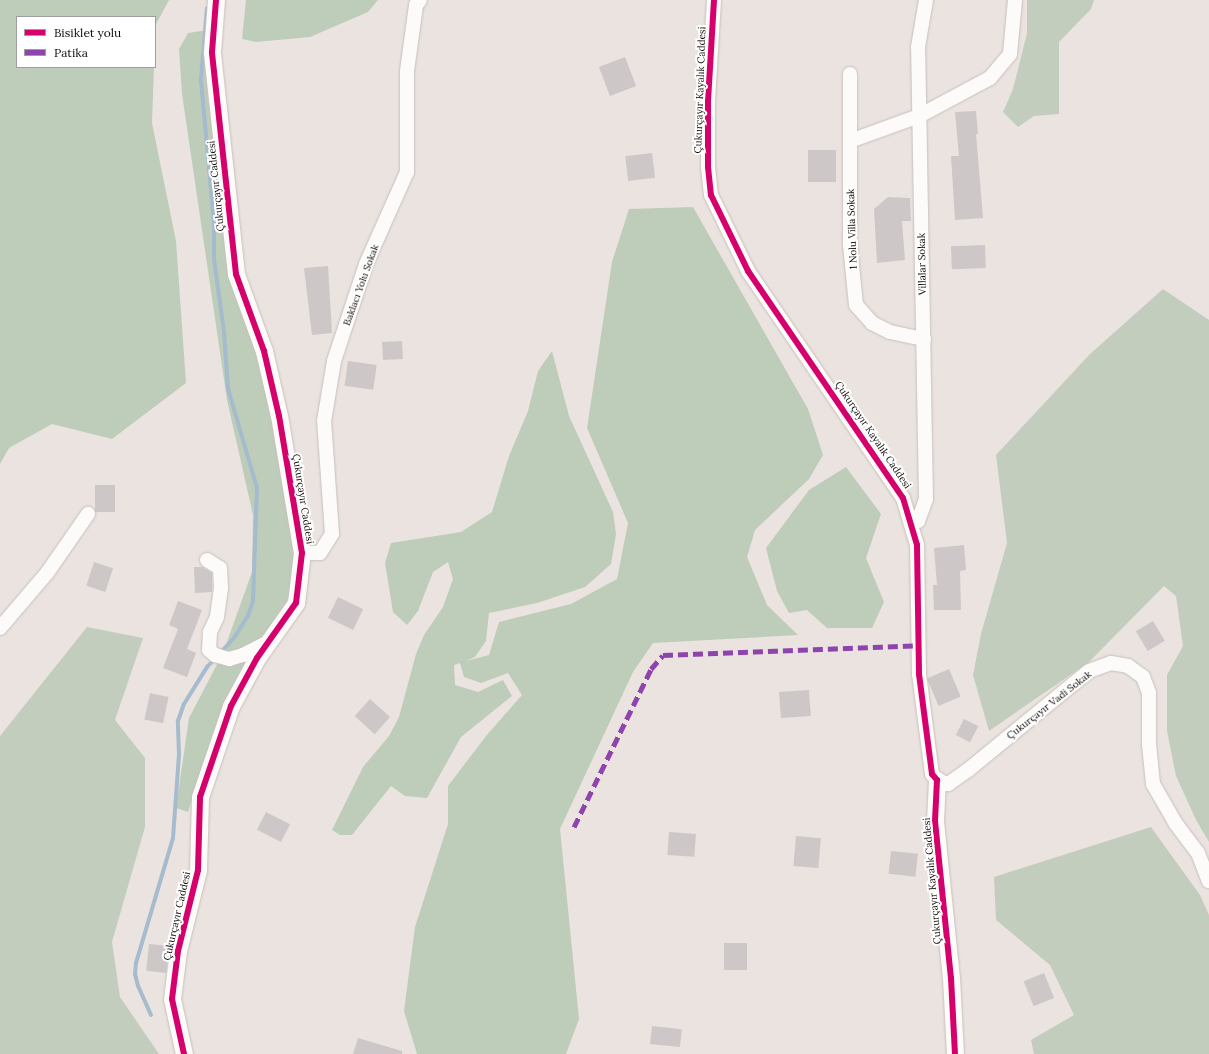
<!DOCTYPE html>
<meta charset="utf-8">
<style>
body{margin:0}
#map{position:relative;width:1209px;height:1054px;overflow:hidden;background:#ebe3df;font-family:Lora,serif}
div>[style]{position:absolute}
.green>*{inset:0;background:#c3cdbe}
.forest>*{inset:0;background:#becdba}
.stream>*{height:4px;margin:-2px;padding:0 2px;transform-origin:2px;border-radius:2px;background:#a5bbce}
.building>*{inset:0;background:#cdc7c7;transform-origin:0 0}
.roads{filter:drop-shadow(0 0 1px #c7c0bd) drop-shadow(0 0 1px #c7c0bd)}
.minor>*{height:14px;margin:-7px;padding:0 7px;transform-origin:7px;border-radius:7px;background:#fcfbfa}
.tertiary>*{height:17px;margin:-8.5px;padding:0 8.5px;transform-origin:8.5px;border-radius:8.5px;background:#fcfbfa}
.quiet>*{height:5px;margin-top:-2.5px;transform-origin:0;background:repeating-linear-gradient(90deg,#8e44ad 0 10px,transparent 0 15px)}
.cycleway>*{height:6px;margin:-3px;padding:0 3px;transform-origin:3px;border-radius:3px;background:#d6006c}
span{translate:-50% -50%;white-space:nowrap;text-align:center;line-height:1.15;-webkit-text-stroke:4px #fff;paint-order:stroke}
.street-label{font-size:10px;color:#110c0a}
.legend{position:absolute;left:16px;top:16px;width:140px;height:52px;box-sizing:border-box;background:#fff;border:1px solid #a09e9d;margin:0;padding:5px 7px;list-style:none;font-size:12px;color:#110c0a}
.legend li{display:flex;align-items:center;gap:8px;height:20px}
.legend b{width:20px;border:1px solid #a09e9d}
</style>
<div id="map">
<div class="green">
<div style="clip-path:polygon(1027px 0,1094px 0,1091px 9px,1059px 42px,1059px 114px,1034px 116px,1018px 127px,1003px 112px,1013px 89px,1027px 33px)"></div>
<div style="clip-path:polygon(1163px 289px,1209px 320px,1209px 842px,1196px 820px,1176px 776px,1167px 731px,1167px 675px,1183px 646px,1176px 596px,1164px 586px,1089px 662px,989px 731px,973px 675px,981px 634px,1007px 543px,996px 455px,1090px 354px)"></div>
<div style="clip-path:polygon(87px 627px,143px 638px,115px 720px,145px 758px,145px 827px,112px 942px,120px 997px,159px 1054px,0 1054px,0 736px)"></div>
<div style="clip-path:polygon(1151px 827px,1200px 895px,1209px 915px,1209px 1054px,1034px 1054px,1031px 1040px,1074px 1015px,1050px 965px,996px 920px,994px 877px)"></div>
</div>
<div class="forest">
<div style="clip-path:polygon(0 0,169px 0,155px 26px,155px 17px,17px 17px,17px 67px,154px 67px,152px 123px,176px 241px,186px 383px,112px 439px,52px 424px,9px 448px,0 464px)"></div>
<div style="clip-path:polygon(246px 0,378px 0,368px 12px,310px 37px,256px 42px,242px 39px)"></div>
<div style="clip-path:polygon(208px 30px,228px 266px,270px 399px,295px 558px,292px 588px,284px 609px,202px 768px,188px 812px,176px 808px,189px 718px,223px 653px,252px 572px,253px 515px,227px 400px,182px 94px,179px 49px,188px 33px)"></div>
<div style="clip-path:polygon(693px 207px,808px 409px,823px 455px,809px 479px,755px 530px,747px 557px,767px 605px,798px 635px,653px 643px,633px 672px,560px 829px,579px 1019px,566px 1054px,417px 1054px,404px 1011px,415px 927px,448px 824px,448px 786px,486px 736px,522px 695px,508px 673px,481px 683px,464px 677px,460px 663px,454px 665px,455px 685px,478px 692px,503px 680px,512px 696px,461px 737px,427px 798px,405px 796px,391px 786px,352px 835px,340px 835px,332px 830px,363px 767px,389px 736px,399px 717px,416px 654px,424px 635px,443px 607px,453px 579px,448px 562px,433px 572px,418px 611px,407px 625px,393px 612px,385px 563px,391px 543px,461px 532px,492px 512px,509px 456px,528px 411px,538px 371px,552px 351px,569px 416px,613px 512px,616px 534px,611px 564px,585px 587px,537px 603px,489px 613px,486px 641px,475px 657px,466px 661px,489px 655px,499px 622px,571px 604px,617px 579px,628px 523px,587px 428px,612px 262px,629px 209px)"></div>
<div style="clip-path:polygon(846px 467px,881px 514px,866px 558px,884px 602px,872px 628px,827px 628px,807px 610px,789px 613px,777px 591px,766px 548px,809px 490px)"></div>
</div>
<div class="stream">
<div style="left:151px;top:1015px;width:32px;rotate:-114deg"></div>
<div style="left:138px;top:986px;width:12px;rotate:-104deg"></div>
<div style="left:135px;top:974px;width:11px;rotate:-85deg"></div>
<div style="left:136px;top:963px;width:130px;rotate:-73.5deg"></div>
<div style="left:173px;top:838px;width:83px;rotate:-85.9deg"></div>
<div style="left:179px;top:755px;width:34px;rotate:-92deg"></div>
<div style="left:178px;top:721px;width:18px;rotate:-71deg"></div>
<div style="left:184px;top:704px;width:44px;rotate:-58.1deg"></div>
<div style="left:207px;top:667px;width:40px;rotate:-47deg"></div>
<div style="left:234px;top:638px;width:26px;rotate:-58deg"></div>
<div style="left:248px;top:616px;width:16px;rotate:-72deg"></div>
<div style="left:253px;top:601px;width:113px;rotate:-88deg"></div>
<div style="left:257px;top:488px;width:103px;rotate:-106.3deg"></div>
<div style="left:228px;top:389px;width:57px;rotate:-94deg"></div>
<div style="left:224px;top:332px;width:74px;rotate:-97.8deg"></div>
<div style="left:214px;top:259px;width:36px;rotate:-90deg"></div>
<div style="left:214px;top:223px;width:145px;rotate:-95.2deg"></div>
<div style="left:201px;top:79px;width:71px;rotate:-85.2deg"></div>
</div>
<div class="building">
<div style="left:625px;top:57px;width:31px;height:28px;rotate:69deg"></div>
<div style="clip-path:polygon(976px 111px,978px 134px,976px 134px,983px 218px,955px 220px,951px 156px,959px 156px,955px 112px)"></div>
<div style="left:808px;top:150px;width:28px;height:32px"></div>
<div style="left:652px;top:153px;width:25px;height:27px;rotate:83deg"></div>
<div style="clip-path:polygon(888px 197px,910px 198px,911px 221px,902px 221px,905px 260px,877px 263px,874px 209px)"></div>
<div style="left:985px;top:245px;width:23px;height:34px;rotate:88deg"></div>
<div style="clip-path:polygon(328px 266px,332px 333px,312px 335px,304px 268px)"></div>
<div style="left:402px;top:341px;width:18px;height:20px;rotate:87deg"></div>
<div style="left:348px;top:361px;width:29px;height:25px;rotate:8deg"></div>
<div style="left:95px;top:485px;width:20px;height:27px"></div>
<div style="clip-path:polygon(964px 545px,966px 570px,960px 571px,961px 610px,934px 610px,933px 585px,937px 585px,934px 548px)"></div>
<div style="left:94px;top:562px;width:20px;height:25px;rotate:18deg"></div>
<div style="clip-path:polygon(194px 567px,202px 567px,212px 573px,212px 592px,195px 593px)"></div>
<div style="left:338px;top:597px;width:28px;height:23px;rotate:26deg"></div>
<div style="clip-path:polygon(178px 601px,202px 610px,187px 649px,196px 653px,187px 677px,163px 668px,178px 629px,169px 625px)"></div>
<div style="left:1153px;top:621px;width:23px;height:20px;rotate:59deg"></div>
<div style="left:949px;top:669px;width:30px;height:24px;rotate:67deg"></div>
<div style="left:809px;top:690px;width:26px;height:30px;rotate:86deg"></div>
<div style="left:150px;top:693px;width:19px;height:27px;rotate:12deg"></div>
<div style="left:370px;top:699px;width:27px;height:23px;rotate:42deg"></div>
<div style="left:964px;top:719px;width:16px;height:18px;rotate:27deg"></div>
<div style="left:266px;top:812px;width:27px;height:20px;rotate:27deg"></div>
<div style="left:669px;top:832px;width:27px;height:23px;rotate:4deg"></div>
<div style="left:796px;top:836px;width:25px;height:30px;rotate:5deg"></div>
<div style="left:891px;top:851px;width:27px;height:23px;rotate:6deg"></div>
<div style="left:724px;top:943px;width:23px;height:27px"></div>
<div style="left:149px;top:944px;width:20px;height:27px;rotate:6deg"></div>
<div style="left:1044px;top:973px;width:27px;height:22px;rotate:68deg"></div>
<div style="left:652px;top:1026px;width:30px;height:18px;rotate:6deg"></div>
<div style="clip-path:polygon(358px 1038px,402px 1051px,402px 1054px,353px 1054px)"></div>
</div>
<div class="roads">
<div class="minor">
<div style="left:714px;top:0;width:101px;rotate:93.4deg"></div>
<div style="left:708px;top:101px;width:66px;rotate:90deg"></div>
<div style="left:708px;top:167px;width:28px;rotate:84deg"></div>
<div style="left:711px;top:195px;width:85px;rotate:64deg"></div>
<div style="left:748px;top:271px;width:275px;rotate:55.7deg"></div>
<div style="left:903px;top:498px;width:49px;rotate:73.4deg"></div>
<div style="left:917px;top:545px;width:129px;rotate:89.1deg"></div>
<div style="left:919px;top:674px;width:101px;rotate:82.6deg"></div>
<div style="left:932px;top:774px;width:8px;rotate:50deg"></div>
<div style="left:937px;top:780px;width:12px;rotate:20deg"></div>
<div style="left:948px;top:784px;width:24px;rotate:-35deg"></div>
<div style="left:968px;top:770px;width:156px;rotate:-39.3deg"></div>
<div style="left:1089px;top:671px;width:23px;rotate:-20deg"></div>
<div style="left:1111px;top:663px;width:17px;rotate:10deg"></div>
<div style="left:1128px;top:666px;width:19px;rotate:36deg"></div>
<div style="left:1143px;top:677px;width:17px;rotate:69deg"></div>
<div style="left:1149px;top:693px;width:51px;rotate:90deg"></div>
<div style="left:1149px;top:744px;width:40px;rotate:84.3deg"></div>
<div style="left:1153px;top:784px;width:46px;rotate:60.1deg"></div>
<div style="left:1176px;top:824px;width:36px;rotate:53deg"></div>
<div style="left:1198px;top:853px;width:30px;rotate:69deg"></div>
<div style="left:850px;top:74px;width:171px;rotate:90deg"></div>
<div style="left:850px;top:245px;width:60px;rotate:84.3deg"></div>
<div style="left:856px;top:305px;width:24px;rotate:48deg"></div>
<div style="left:872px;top:323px;width:20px;rotate:27deg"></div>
<div style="left:890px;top:332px;width:35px;rotate:12deg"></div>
<div style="left:850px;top:141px;width:73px;rotate:-19.9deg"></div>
<div style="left:919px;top:116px;width:81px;rotate:-28.2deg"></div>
<div style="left:990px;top:78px;width:31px;rotate:-50deg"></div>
<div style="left:1010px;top:54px;width:54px;rotate:-84.7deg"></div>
<div style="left:911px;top:521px;width:7px"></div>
<div style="left:918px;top:521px;width:23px;rotate:-70deg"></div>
<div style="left:926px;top:499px;width:452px;rotate:-91deg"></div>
<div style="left:918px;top:47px;width:48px;rotate:-80.3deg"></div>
<div style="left:302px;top:553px;width:18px"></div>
<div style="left:320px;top:553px;width:22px;rotate:-58deg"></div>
<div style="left:332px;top:534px;width:113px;rotate:-94deg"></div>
<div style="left:324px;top:421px;width:61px;rotate:-80.5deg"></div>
<div style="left:334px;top:361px;width:102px;rotate:-71.7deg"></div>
<div style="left:366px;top:264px;width:101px;rotate:-66deg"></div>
<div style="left:407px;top:172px;width:101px;rotate:-90deg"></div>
<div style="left:407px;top:71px;width:67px;rotate:-82.2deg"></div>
<div style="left:416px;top:5px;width:6px;rotate:-51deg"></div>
<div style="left:207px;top:560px;width:15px;rotate:32deg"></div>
<div style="left:220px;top:568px;width:20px;rotate:87deg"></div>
<div style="left:221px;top:588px;width:29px;rotate:98deg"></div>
<div style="left:217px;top:617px;width:17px;rotate:115deg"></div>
<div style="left:210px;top:632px;width:18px;rotate:93deg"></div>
<div style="left:209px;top:650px;width:8px;rotate:40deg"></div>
<div style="left:215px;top:655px;width:15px;rotate:16deg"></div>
<div style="left:229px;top:659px;width:15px;rotate:-16deg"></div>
<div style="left:243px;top:655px;width:28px;rotate:-27deg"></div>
<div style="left:0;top:628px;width:72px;rotate:-49.5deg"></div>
<div style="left:47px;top:573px;width:72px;rotate:-55.2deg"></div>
</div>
<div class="tertiary">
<div style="left:937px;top:780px;width:41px;rotate:92.8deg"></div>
<div style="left:935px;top:821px;width:158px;rotate:84.2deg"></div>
<div style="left:951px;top:978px;width:76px;rotate:87deg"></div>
<div style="left:184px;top:1054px;width:56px;rotate:-102.3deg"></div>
<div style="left:172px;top:999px;width:48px;rotate:-82.9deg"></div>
<div style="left:178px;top:951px;width:83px;rotate:-76.1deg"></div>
<div style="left:198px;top:870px;width:73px;rotate:-88.4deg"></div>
<div style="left:200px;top:797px;width:96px;rotate:-71.2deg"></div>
<div style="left:231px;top:706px;width:55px;rotate:-61.6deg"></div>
<div style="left:257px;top:658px;width:67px;rotate:-54.7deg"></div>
<div style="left:296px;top:603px;width:50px;rotate:-83.2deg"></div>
<div style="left:302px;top:553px;width:139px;rotate:-99.5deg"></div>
<div style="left:279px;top:416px;width:67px;rotate:-103deg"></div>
<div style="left:264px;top:351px;width:82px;rotate:-110deg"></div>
<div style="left:236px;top:274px;width:223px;rotate:-96.2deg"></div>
<div style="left:212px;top:52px;width:52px;rotate:-85.6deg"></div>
</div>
</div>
<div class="quiet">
<div style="left:574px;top:827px;width:176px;rotate:-64deg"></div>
<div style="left:651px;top:669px;width:18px;rotate:-49deg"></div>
<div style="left:663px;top:655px;width:257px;rotate:-2.2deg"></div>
</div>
<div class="cycleway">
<div style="left:714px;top:0;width:101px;rotate:93.4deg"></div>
<div style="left:708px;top:101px;width:66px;rotate:90deg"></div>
<div style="left:708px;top:167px;width:28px;rotate:84deg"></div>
<div style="left:711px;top:195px;width:85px;rotate:64deg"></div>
<div style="left:748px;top:271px;width:275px;rotate:55.7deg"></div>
<div style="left:903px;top:498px;width:49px;rotate:73.4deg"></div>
<div style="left:917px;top:545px;width:129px;rotate:89.1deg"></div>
<div style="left:919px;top:674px;width:101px;rotate:82.6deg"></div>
<div style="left:932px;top:774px;width:8px;rotate:50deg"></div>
<div style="left:937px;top:780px;width:41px;rotate:92.8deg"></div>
<div style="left:935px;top:821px;width:158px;rotate:84.2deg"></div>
<div style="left:951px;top:978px;width:76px;rotate:87deg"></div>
<div style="left:184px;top:1054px;width:56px;rotate:-102.3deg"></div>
<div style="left:172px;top:999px;width:48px;rotate:-82.9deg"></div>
<div style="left:178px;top:951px;width:83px;rotate:-76.1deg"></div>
<div style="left:198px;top:870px;width:73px;rotate:-88.4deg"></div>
<div style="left:200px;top:797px;width:96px;rotate:-71.2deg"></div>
<div style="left:231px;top:706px;width:55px;rotate:-61.6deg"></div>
<div style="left:257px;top:658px;width:67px;rotate:-54.7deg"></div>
<div style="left:296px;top:603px;width:50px;rotate:-83.2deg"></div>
<div style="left:302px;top:553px;width:139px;rotate:-99.5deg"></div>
<div style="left:279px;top:416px;width:67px;rotate:-103deg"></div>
<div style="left:264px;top:351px;width:82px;rotate:-110deg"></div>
<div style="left:236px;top:274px;width:223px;rotate:-96.2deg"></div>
<div style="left:212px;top:52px;width:52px;rotate:-85.6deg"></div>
</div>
<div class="street-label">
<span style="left:700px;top:90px;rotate:-88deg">Çukurçayır Kayalık Caddesi</span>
<span style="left:216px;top:186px;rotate:-96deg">Çukurçayır Caddesi</span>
<span style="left:852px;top:229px;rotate:-92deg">1 Nolu Villa Sokak</span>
<span style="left:922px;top:264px;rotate:-91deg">Villalar Sokak</span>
<span style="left:361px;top:285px;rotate:-70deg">Baklacı Yolu Sokak</span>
<span style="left:873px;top:435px;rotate:56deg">Çukurçayır Kayalık Caddesi</span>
<span style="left:303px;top:499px;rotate:81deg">Çukurçayır Caddesi</span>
<span style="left:1049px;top:705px;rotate:-38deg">Çukurçayır Vadi Sokak</span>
<span style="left:932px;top:881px;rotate:-95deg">Çukurçayır Kayalık Caddesi</span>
<span style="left:177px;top:916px;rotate:-77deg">Çukurçayır Caddesi</span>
</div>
<ul class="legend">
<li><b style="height:5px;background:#d6006c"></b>Bisiklet yolu</li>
<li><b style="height:5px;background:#8e44ad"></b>Patika</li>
</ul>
</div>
